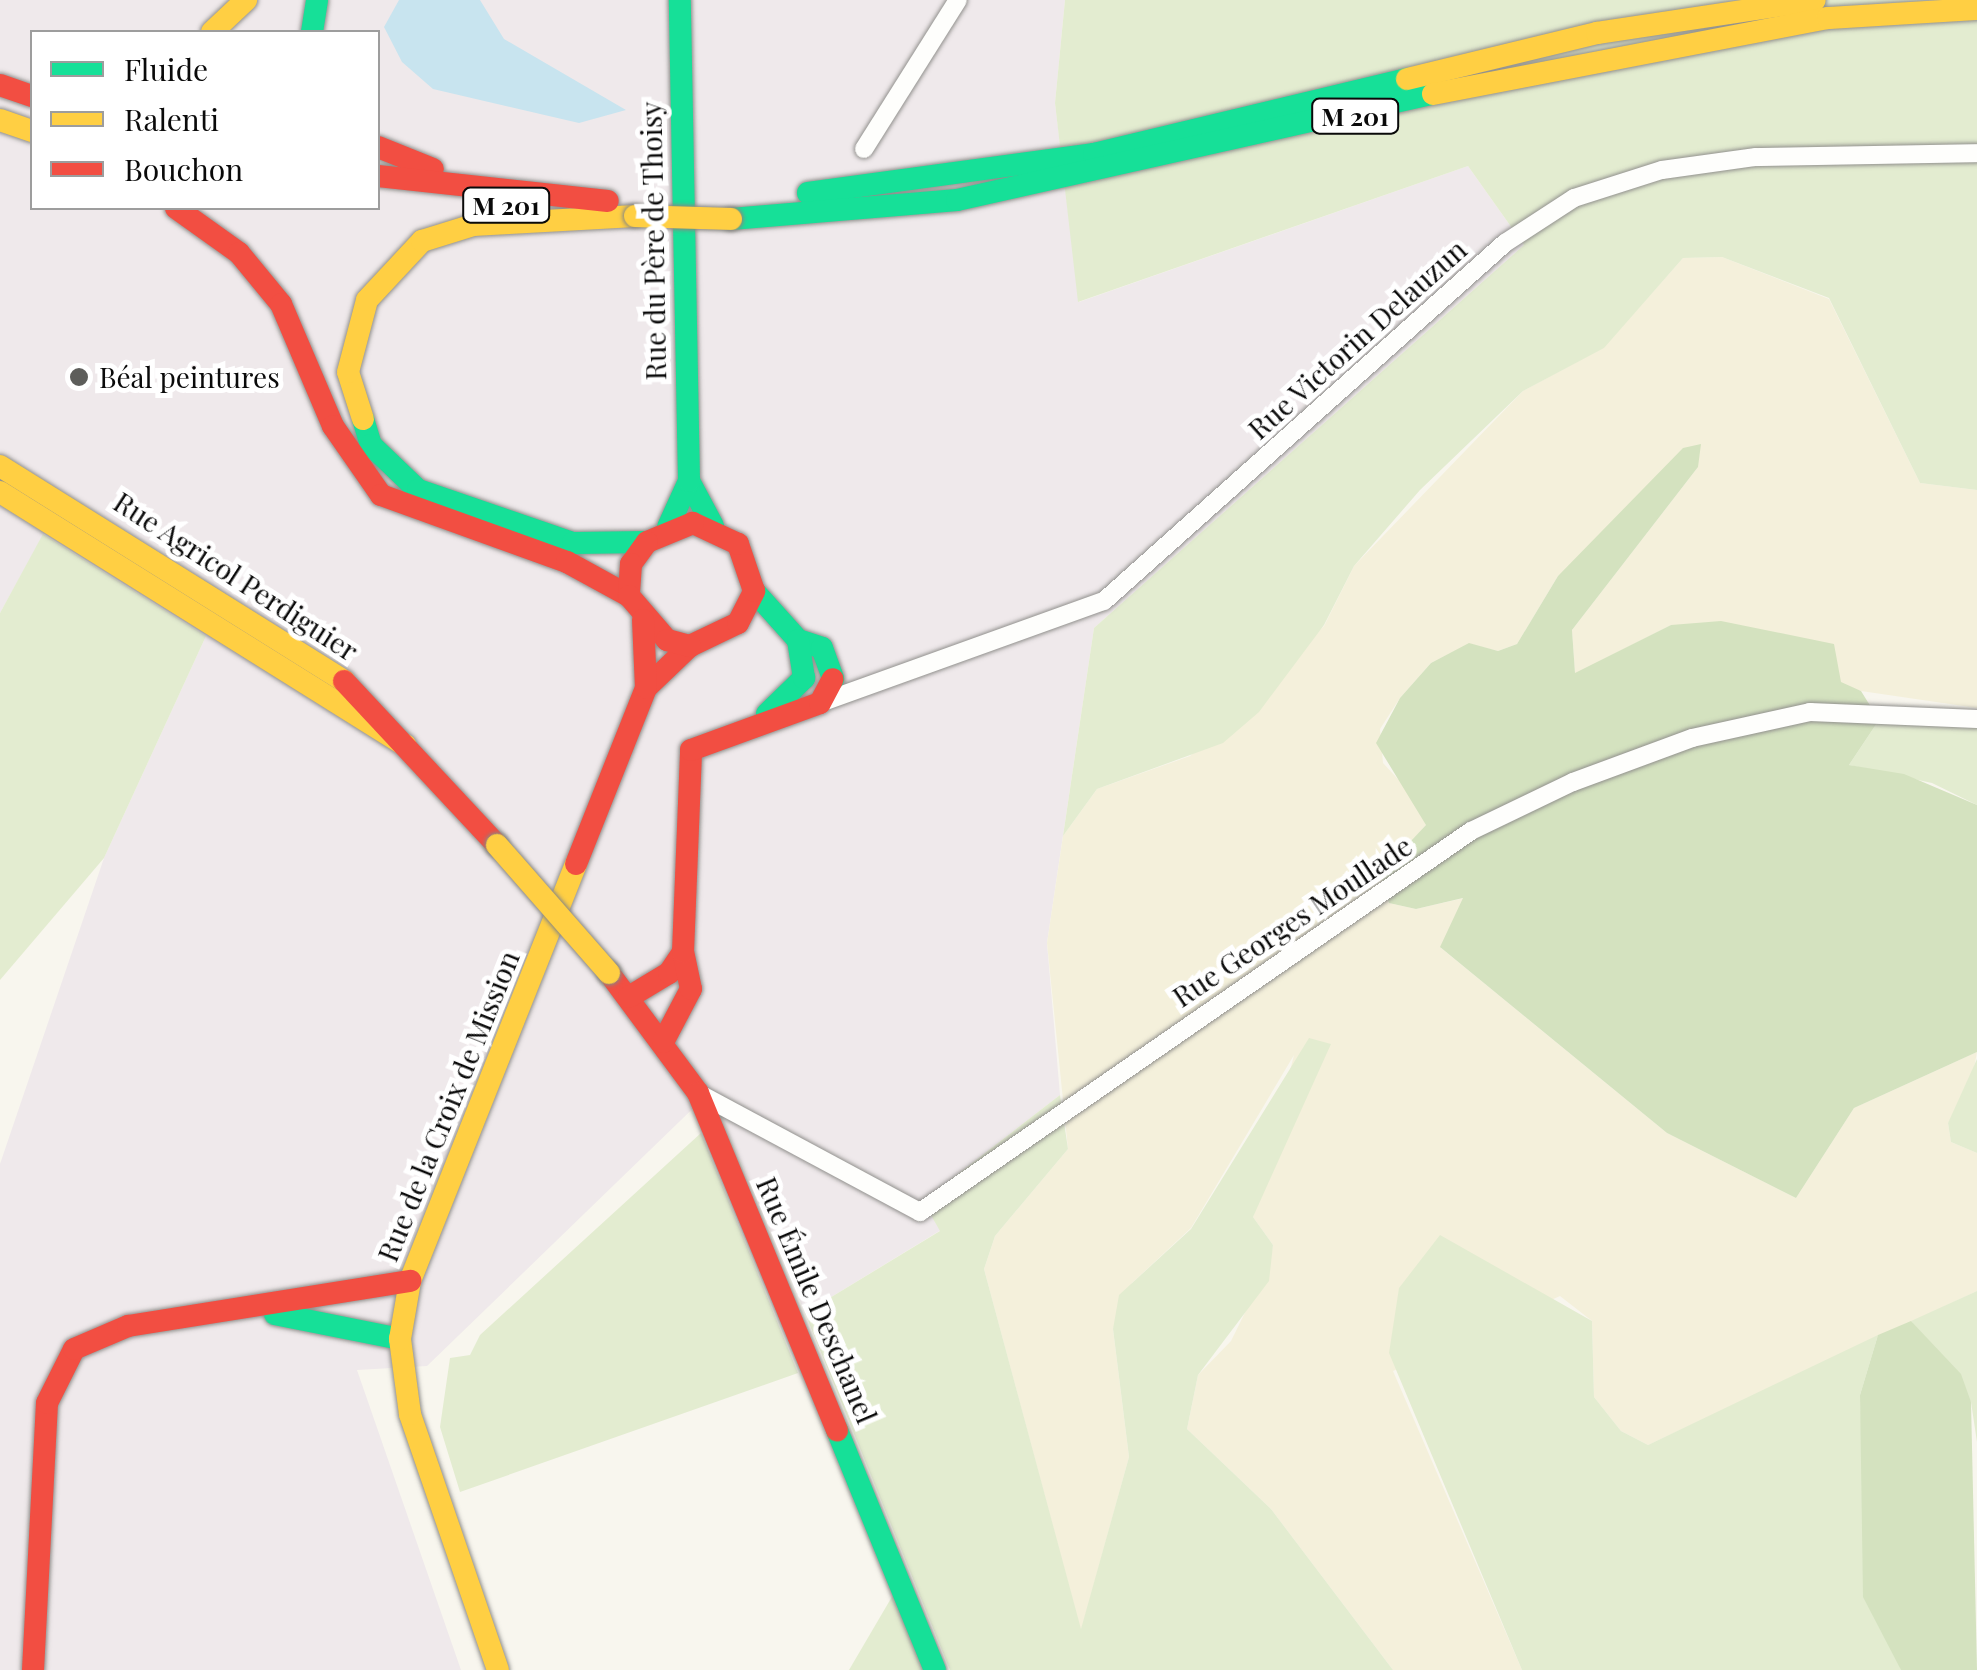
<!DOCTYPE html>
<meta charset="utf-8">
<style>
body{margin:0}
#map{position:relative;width:1977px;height:1670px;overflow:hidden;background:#f8f6ee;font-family:"Playfair Display",serif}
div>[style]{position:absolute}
.industrial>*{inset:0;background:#efe9eb}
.farmland>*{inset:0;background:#f4f0db}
.green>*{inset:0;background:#e3ecd0}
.forest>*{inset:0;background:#d4e2bf}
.water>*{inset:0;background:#c8e4ef}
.roads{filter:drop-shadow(0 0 2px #91908d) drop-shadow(0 0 2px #91908d)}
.street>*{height:18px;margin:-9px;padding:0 9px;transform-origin:9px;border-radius:9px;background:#fefefc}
.fast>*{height:22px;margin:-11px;padding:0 11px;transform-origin:11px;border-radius:11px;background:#16e098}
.slow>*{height:22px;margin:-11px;padding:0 11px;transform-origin:11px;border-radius:11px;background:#ffcf43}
.jam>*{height:22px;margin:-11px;padding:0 11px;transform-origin:11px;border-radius:11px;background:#f24e42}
.bridges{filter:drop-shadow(0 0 2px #888783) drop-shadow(0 0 2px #888783)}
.slow-bridge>*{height:22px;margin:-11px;padding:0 11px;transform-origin:11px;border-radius:11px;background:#ffcf43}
.dots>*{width:28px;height:28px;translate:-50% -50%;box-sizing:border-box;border:5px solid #fff;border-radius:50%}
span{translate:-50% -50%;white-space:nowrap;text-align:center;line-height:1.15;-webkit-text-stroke:10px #fff;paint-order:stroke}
.shield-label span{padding:2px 8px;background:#fff;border:2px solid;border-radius:8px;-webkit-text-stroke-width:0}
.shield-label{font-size:25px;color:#0a0a0a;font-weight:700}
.street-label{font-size:28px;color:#0a0a0a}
.poi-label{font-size:28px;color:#0a0a0a}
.left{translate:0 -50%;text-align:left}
.legend{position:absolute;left:30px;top:30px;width:350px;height:180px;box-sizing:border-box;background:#fff;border:2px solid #9d9d9d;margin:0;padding:12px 18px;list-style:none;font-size:30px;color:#0a0a0a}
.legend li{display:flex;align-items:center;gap:20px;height:50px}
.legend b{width:50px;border:2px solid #9d9d9d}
</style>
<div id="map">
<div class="industrial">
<div style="clip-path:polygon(evenodd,0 0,1065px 0,1055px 103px,1079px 302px,1468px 166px,1524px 245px,1094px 628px,1047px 943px,1060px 1095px,923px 1201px,941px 1230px,805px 1313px,711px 1091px,427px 1366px,357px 1370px,461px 1670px,0 1670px,0 1164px,104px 858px,206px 636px,44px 534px,0 613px,0 0,32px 32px,378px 32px,378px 208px,32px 208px,32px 32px)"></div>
</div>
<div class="farmland">
<div style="clip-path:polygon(1722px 257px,1829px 299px,1920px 483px,1977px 490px,1977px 708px,1861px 691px,1671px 625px,1575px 674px,1572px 630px,1698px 467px,1558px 576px,1517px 644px,1498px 651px,1469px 644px,1431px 663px,1400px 698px,1380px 729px,1383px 763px,1421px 804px,1426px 825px,1381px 875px,1389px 903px,1416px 909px,1464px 898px,1441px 948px,1667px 1133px,1796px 1198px,1854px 1108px,1977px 1052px,1970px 1090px,1948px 1123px,1951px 1142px,1977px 1153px,1977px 1291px,1648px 1445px,1621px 1431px,1594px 1397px,1592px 1321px,1560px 1296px,1393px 1371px,1522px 1670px,1393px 1670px,1271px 1509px,1187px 1429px,1198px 1375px,1231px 1341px,1270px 1262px,1273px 1245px,1253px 1217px,1294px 1055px,1191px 1228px,1132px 1283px,1113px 1329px,1129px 1457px,1081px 1631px,984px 1269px,995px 1236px,1068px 1149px,1047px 943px,1063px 836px,1097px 789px,1190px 756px,1324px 626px,1354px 566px,1523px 391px,1604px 347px,1683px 258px)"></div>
</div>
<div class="green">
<div style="clip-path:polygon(1065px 0,1977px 0,1977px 490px,1920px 483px,1829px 298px,1722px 257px,1683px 258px,1604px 348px,1523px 391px,1420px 490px,1354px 566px,1324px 625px,1259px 712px,1223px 743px,1097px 789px,1063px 836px,1094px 628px,1524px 245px,1468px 166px,1078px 302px,1055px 103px)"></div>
<div style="clip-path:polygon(43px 534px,206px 636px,104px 858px,0 980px,0 613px)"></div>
<div style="clip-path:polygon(1879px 720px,1977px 727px,1977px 805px,1932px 783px,1849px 765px)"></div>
<div style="clip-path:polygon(1309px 1038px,1331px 1044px,1253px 1217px,1273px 1245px,1269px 1281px,1198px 1375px,1187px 1429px,1271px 1509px,1393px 1670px,950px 1670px,805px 1313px,940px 1231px,923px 1201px,1060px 1095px,1068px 1149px,995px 1236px,984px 1269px,1081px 1629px,1129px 1457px,1113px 1329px,1119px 1295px,1191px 1229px)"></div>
<div style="clip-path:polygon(1977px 1059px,1977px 1153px,1951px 1142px,1948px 1123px)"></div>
<div style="clip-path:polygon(701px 1133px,798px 1373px,460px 1492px,440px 1427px,450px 1358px,470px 1355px,480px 1335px)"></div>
<div style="clip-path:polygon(1440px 1235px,1592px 1321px,1594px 1397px,1621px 1431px,1648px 1445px,1878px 1335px,1860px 1395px,1864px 1495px,1901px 1670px,1522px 1670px,1389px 1353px,1399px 1288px)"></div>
<div style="clip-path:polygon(1977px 1291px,1977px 1442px,1971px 1402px,1911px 1321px)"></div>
<div style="clip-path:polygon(893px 1595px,924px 1670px,849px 1670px)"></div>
</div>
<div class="forest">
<div style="clip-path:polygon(1701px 444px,1698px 467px,1572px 630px,1575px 673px,1671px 625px,1721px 621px,1834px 644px,1841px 682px,1861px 691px,1879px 720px,1849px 765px,1904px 774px,1977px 805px,1977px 1052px,1854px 1108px,1796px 1198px,1667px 1133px,1440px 947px,1463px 898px,1416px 909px,1389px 903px,1380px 874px,1426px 825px,1376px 743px,1400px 698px,1431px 663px,1469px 643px,1498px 651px,1517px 644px,1558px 576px,1683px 448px)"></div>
<div style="clip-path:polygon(1911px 1321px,1961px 1374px,1971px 1402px,1977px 1670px,1901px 1670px,1863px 1597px,1860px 1395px,1878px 1335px)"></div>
</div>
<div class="water">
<div style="clip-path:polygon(399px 0,480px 0,504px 39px,626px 110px,579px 123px,433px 89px,402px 62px,384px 27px)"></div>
</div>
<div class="roads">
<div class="street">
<div style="left:864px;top:149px;width:176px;rotate:-57.8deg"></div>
<div style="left:820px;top:703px;width:302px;rotate:-19.8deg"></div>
<div style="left:1104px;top:601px;width:538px;rotate:-41.76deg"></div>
<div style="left:1505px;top:243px;width:82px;rotate:-33.1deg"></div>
<div style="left:1574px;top:198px;width:92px;rotate:-17.7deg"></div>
<div style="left:1662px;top:170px;width:95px;rotate:-7.9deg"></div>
<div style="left:1756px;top:157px;width:221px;rotate:-1deg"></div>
<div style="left:698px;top:1093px;width:252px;rotate:28.2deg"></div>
<div style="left:920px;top:1212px;width:670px;rotate:-34.66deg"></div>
<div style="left:1471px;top:831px;width:113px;rotate:-25.7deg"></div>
<div style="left:1573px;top:782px;width:127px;rotate:-20.3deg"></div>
<div style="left:1692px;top:738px;width:121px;rotate:-12.4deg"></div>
<div style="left:1810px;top:712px;width:167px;rotate:2.4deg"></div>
</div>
<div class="fast">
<div style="left:312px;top:32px;width:32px;rotate:-81deg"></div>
<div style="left:808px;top:193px;width:289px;rotate:-7.8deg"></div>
<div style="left:1094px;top:154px;width:322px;rotate:-13.5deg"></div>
<div style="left:731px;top:219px;width:227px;rotate:-4.8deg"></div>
<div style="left:957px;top:200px;width:488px;rotate:-12.6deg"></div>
<div style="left:363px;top:419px;width:27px;rotate:73deg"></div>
<div style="left:371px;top:445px;width:65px;rotate:43.8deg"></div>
<div style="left:418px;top:490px;width:164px;rotate:18.9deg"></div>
<div style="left:573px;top:543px;width:74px;rotate:-0.8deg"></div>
<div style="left:689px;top:481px;width:51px;rotate:61.9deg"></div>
<div style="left:668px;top:527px;width:51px;rotate:-65.5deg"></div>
<div style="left:689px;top:481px;width:481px;rotate:-91.1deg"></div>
<div style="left:754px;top:591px;width:66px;rotate:48.1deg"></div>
<div style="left:798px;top:640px;width:25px;rotate:18deg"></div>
<div style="left:822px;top:648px;width:33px;rotate:70deg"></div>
<div style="left:767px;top:714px;width:52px;rotate:-44.2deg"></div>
<div style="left:804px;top:678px;width:38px;rotate:-99deg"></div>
<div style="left:275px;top:1314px;width:127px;rotate:11.3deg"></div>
<div style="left:837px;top:1430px;width:259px;rotate:67.8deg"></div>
</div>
<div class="slow">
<div style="left:212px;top:32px;width:47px;rotate:-43.3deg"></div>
<div style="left:1407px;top:79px;width:195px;rotate:-13.6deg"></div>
<div style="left:1597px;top:33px;width:220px;rotate:-8.6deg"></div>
<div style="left:1433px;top:94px;width:402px;rotate:-10.9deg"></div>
<div style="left:1828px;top:18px;width:149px;rotate:-3.5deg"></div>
<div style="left:0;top:120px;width:34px;rotate:19deg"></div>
<div style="left:363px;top:419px;width:49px;rotate:-107.7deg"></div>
<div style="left:348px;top:372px;width:74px;rotate:-75.2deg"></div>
<div style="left:367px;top:300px;width:81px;rotate:-47deg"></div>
<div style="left:422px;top:241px;width:53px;rotate:-17.4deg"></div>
<div style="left:473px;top:225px;width:162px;rotate:-3.2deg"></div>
<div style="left:0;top:466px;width:406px;rotate:32deg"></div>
<div style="left:0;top:492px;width:478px;rotate:32deg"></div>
<div style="left:498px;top:1670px;width:271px;rotate:-109deg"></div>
<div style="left:410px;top:1414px;width:76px;rotate:-97.6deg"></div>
<div style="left:400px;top:1339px;width:59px;rotate:-80.2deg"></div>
<div style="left:410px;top:1281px;width:449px;rotate:-68.3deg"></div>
</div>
<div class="jam">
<div style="left:0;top:85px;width:34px;rotate:19deg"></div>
<div style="left:378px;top:147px;width:59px;rotate:21.8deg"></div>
<div style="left:378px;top:176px;width:231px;rotate:6.2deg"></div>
<div style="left:176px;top:208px;width:77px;rotate:35.5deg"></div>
<div style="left:239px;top:253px;width:66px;rotate:50.5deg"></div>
<div style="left:281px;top:304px;width:133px;rotate:66.9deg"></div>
<div style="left:333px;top:426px;width:84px;rotate:55.2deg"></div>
<div style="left:381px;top:495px;width:198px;rotate:19.8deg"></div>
<div style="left:567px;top:562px;width:71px;rotate:28.7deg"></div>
<div style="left:344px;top:681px;width:224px;rotate:47deg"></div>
<div style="left:646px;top:688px;width:61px;rotate:-43.7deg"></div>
<div style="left:690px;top:646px;width:53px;rotate:-25.6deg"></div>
<div style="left:738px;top:623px;width:36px;rotate:-63deg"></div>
<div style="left:754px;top:591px;width:50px;rotate:-108.8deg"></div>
<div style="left:738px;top:544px;width:50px;rotate:-155deg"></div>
<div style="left:693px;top:523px;width:50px;rotate:157.6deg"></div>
<div style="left:647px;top:542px;width:27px;rotate:126deg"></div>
<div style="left:631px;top:564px;width:32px;rotate:94deg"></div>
<div style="left:629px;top:596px;width:58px;rotate:49.2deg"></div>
<div style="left:667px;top:640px;width:24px;rotate:15deg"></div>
<div style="left:576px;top:864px;width:189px;rotate:-68.3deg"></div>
<div style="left:646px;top:688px;width:68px;rotate:-92.5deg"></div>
<div style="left:609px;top:973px;width:149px;rotate:53.4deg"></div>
<div style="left:698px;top:1093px;width:365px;rotate:67.6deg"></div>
<div style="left:629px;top:997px;width:47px;rotate:-31deg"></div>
<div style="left:669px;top:973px;width:25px;rotate:-56deg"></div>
<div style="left:663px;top:1042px;width:60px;rotate:-62.2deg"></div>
<div style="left:691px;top:989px;width:38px;rotate:-102deg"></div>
<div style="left:683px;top:952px;width:202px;rotate:-87.7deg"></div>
<div style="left:691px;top:750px;width:137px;rotate:-20deg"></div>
<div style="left:820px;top:703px;width:27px;rotate:-62deg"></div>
<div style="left:33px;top:1670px;width:267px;rotate:-87deg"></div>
<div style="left:47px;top:1403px;width:60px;rotate:-63.4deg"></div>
<div style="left:74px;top:1349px;width:59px;rotate:-23.1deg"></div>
<div style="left:128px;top:1326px;width:286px;rotate:-9.1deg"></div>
</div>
</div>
<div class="bridges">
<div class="slow-bridge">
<div style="left:635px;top:216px;width:96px;rotate:1.8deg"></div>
<div style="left:497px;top:845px;width:170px;rotate:48.8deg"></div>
</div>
</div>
<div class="dots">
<div style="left:79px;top:377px;background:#5d5d5a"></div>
</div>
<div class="shield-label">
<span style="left:1355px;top:116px">M 201</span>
<span style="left:506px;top:205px">M 201</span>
</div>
<div class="street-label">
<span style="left:653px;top:241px;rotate:-91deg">Rue du Père de Thoisy</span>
<span style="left:1357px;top:339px;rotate:-42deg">Rue Victorin Delauzun</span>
<span style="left:236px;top:576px;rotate:33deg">Rue Agricol Perdiguier</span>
<span style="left:1292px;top:921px;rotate:-34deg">Rue Georges Moullade</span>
<span style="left:448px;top:1106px;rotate:-68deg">Rue de la Croix de Mission</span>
<span style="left:817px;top:1300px;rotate:67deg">Rue Émile Deschanel</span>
</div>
<div class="poi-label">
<span class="left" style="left:99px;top:377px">Béal peintures</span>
</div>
<ul class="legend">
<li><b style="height:12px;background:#16e098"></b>Fluide</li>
<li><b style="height:12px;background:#ffcf43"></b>Ralenti</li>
<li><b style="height:12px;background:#f24e42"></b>Bouchon</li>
</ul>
</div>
